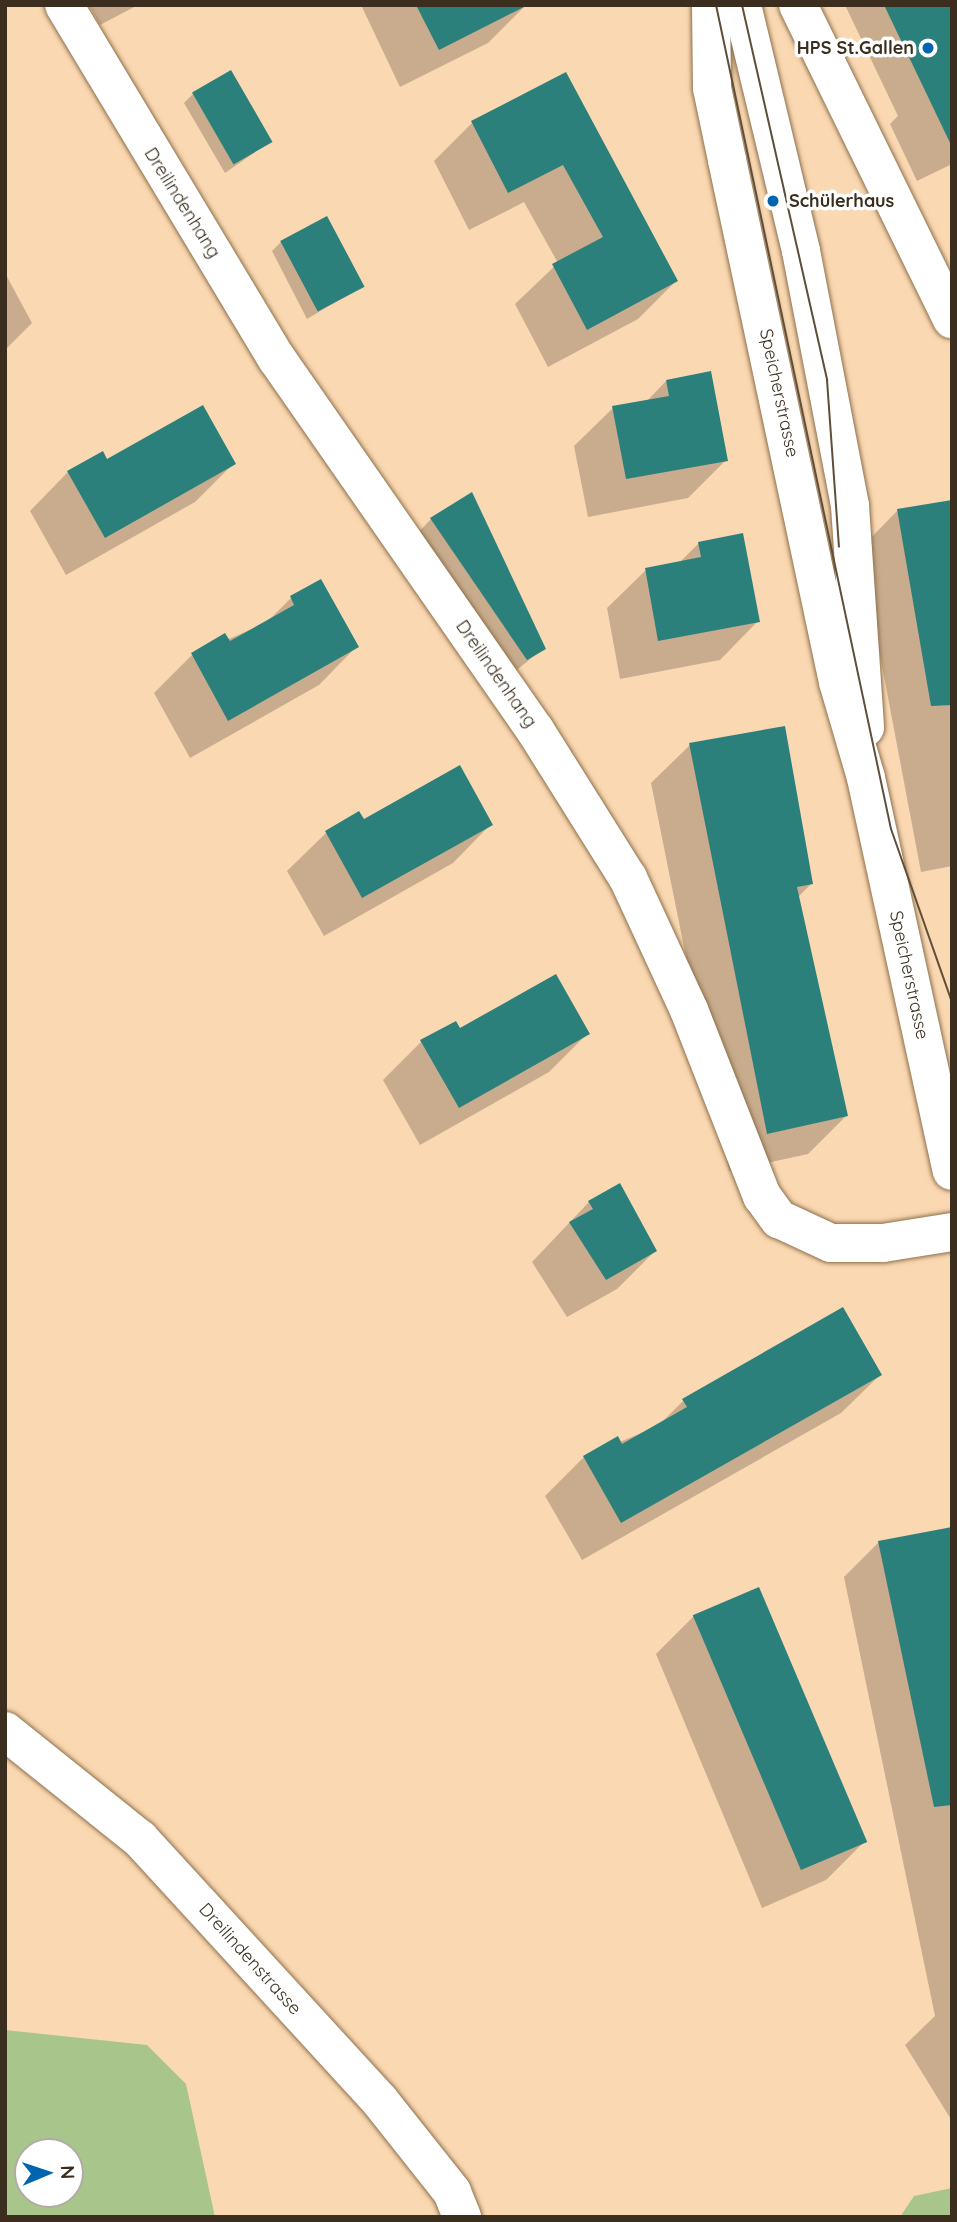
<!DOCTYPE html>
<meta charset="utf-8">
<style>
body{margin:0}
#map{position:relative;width:957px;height:2222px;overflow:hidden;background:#fad8b1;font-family:Quicksand,sans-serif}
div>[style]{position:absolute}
.green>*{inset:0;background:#a8c68c}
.shadow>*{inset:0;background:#0003}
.building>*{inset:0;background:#2c807c;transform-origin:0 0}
.roads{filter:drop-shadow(0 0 2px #8e704c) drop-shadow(0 0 2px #8e704c)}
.minor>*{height:38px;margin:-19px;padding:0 19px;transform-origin:19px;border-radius:19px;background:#fff}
.major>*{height:38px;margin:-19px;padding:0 19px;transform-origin:19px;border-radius:19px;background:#fff}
.tram>*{height:2px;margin:-1px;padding:0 1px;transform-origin:1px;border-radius:1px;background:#5f4e3a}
.dots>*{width:19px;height:19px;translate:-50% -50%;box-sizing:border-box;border:4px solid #fff;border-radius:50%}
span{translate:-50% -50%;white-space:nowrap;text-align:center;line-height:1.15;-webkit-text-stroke:7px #fff;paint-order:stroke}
.poi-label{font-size:18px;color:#3b2e1e;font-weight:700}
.right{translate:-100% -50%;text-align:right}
.left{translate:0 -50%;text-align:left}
.street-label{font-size:18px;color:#3b2e1e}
.frame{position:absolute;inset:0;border:7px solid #3b2e1e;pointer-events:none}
.north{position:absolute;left:14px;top:2138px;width:70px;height:70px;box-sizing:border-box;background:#fff;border:2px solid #b1aba5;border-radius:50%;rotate:88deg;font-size:19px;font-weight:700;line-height:28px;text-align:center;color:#3b2e1e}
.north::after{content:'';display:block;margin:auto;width:24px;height:32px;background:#0064b1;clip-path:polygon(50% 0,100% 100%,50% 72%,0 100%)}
</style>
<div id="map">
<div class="green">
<div style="clip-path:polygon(evenodd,5px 2030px,147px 2045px,186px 2084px,215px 2217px,5px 2217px,5px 2030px,28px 2152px,70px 2152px,70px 2194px,28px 2194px,28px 2152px)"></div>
<div style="clip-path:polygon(952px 2188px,952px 2217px,900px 2217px,914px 2196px)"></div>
</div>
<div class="shadow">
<div style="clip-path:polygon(89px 5px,138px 5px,100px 25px)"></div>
<div style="clip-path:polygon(361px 5px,526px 5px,488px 43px,400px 87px)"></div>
<div style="clip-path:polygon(845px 5px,952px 5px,952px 164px,917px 181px,890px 124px,898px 116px)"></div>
<div style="clip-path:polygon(566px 74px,676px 281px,638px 319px,548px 367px,515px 304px,558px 263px,524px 202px,469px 230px,434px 161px,472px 123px)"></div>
<div style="clip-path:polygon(193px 94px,271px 141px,225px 173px,184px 103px)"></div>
<div style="clip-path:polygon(281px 242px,361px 287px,307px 319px,272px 251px)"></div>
<div style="clip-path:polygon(5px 273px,32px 323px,5px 350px)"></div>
<div style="clip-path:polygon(666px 381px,726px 460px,688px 498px,588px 517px,574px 446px,613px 408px,646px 402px)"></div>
<div style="clip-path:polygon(106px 461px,233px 464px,195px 502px,66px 575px,30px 511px,68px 472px)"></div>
<div style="clip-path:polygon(952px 501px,952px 866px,921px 872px,860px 549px,898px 510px)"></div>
<div style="clip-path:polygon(431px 519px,544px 648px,508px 677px,413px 538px)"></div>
<div style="clip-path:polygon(699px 543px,758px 621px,720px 660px,620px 679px,607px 608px,646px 570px,679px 563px)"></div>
<div style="clip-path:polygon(291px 598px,357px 646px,319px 685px,190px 758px,154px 693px,192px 655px,266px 623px)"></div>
<div style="clip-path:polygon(690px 745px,811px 884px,798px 897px,846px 1116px,808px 1154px,729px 1171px,651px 783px)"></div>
<div style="clip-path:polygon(359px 814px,364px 821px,491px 824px,453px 863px,324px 936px,287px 871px,326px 833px)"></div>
<div style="clip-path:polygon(459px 1030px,587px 1034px,549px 1072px,420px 1145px,383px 1080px,421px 1042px)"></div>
<div style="clip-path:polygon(589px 1202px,655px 1251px,617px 1289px,567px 1317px,532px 1262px)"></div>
<div style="clip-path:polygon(843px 1309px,880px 1375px,841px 1413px,582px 1560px,545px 1496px,584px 1457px,658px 1426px,683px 1401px)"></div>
<div style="clip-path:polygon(952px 1528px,952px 2121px,905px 2045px,935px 2016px,844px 1577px,879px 1542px)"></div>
<div style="clip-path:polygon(694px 1616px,864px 1842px,826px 1880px,762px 1908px,656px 1654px)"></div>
</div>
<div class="building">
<div style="clip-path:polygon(416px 5px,528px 5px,439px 50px)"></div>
<div style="clip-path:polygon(884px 5px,952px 5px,952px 147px)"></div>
<div style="left:231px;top:70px;width:83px;height:45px;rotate:60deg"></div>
<div style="clip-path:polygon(566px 72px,678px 281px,587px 330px,552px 264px,603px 237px,563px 165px,508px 193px,471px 121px)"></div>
<div style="left:327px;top:216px;width:80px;height:53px;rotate:62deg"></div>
<div style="clip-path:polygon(711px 371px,728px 461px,626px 479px,612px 406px,669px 396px,666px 380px)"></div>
<div style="clip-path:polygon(203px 405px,236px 464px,105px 538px,67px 471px,103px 451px,107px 459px)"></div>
<div style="clip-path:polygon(472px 492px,546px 649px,527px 660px,430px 518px)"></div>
<div style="clip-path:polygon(952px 500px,952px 705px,931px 706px,897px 509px)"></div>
<div style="clip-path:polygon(743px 533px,760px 622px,658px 641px,645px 568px,701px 557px,698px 542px)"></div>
<div style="clip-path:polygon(321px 579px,359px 647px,228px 721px,191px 653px,225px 633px,230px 641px,294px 605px,290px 596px)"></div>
<div style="clip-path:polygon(785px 726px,813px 884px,797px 887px,848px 1116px,767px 1134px,689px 743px)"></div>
<div style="clip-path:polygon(460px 765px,493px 825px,362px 898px,325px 831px,359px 811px,364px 819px)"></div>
<div style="clip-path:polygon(556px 974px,590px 1034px,459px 1108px,420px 1040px,456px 1021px,460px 1028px)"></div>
<div style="clip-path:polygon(620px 1183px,657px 1251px,606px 1280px,569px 1222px,593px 1209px,588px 1201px)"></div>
<div style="clip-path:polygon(843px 1307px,882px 1375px,621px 1523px,583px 1456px,618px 1436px,622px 1444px,687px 1407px,682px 1399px)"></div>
<div style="clip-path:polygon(952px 1527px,952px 1805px,934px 1807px,878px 1541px)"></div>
<div style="left:759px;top:1587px;width:277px;height:72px;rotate:67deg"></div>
</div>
<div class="roads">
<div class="minor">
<div style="left:64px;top:5px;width:413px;rotate:59deg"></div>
<div style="left:277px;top:359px;width:452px;rotate:55.2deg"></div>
<div style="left:535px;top:730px;width:175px;rotate:57.9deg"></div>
<div style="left:628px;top:878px;width:145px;rotate:65.2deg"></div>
<div style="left:689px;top:1010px;width:200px;rotate:68.6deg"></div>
<div style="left:762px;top:1196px;width:29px;rotate:54deg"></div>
<div style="left:779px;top:1219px;width:57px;rotate:24.8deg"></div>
<div style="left:831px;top:1243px;width:52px"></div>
<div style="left:883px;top:1243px;width:70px;rotate:-9.1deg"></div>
<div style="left:798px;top:5px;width:350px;rotate:63.9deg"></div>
<div style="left:5px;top:1731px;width:173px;rotate:38.7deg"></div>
<div style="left:140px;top:1839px;width:355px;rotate:47.5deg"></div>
<div style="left:380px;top:2101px;width:116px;rotate:51.6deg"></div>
<div style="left:452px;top:2192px;width:27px;rotate:68deg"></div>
</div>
<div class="major">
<div style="left:711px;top:5px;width:83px;rotate:89.3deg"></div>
<div style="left:712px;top:88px;width:74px;rotate:78.2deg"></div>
<div style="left:727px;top:160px;width:534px;rotate:78deg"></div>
<div style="left:838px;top:682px;width:100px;rotate:73.7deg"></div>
<div style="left:866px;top:778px;width:402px;rotate:77.7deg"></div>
<div style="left:742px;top:5px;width:253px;rotate:76.5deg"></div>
<div style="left:801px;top:251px;width:260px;rotate:79.1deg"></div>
<div style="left:850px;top:506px;width:222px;rotate:86.1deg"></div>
</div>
</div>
<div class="tram">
<div style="left:716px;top:5px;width:842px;rotate:78.01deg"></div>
<div style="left:891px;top:829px;width:183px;rotate:70.6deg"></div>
<div style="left:742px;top:5px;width:385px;rotate:77.2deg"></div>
<div style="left:827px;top:380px;width:167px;rotate:85.9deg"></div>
</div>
<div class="dots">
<div style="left:928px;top:48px;background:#0064b1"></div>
<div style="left:773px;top:201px;background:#0064b1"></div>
</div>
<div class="poi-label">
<span class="right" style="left:914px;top:48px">HPS St.Gallen</span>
<span class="left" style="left:789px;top:201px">Schülerhaus</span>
</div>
<div class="street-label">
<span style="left:182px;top:203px;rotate:58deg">Dreilindenhang</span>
<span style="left:779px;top:393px;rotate:78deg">Speicherstrasse</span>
<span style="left:496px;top:674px;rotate:55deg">Dreilindenhang</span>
<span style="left:909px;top:975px;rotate:78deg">Speicherstrasse</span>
<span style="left:250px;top:1959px;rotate:48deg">Dreilindenstrasse</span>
</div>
<div class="frame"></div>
<div class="north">N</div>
</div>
